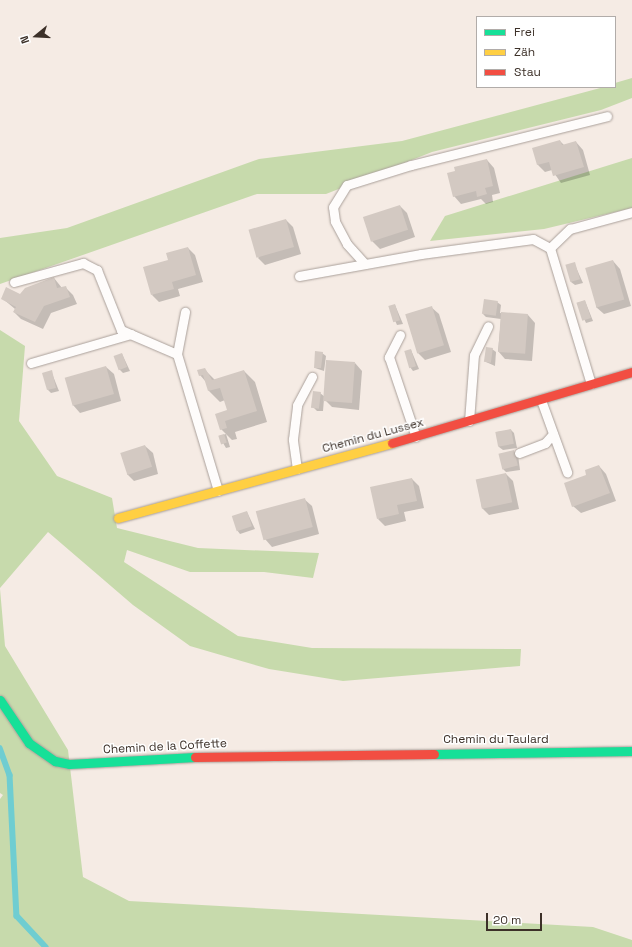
<!DOCTYPE html>
<meta charset="utf-8">
<style>
body{margin:0}
#map{position:relative;width:632px;height:947px;overflow:hidden;background:#f5ebe4;font-family:"Space Grotesk",sans-serif}
div>[style]{position:absolute}
.forest>*{inset:0;background:#c7daac}
.shadow>*{inset:0;background:#0003}
.stream>*{height:5.5px;margin:-2.75px;padding:0 2.75px;transform-origin:2.75px;border-radius:2.75px;background:#6fcdd1}
.building>*{inset:0;background:#d3c9c2;transform-origin:0 0}
.roads{filter:drop-shadow(0 0 1px #aaa09a) drop-shadow(0 0 1px #aaa09a)}
.lane>*{height:9px;margin:-4.5px;padding:0 4.5px;transform-origin:4.5px;border-radius:4.5px;background:#fefcfb}
.fast>*{height:9px;margin:-4.5px;padding:0 4.5px;transform-origin:4.5px;border-radius:4.5px;background:#16e098}
.slow>*{height:9px;margin:-4.5px;padding:0 4.5px;transform-origin:4.5px;border-radius:4.5px;background:#ffcf43}
.jam>*{height:9px;margin:-4.5px;padding:0 4.5px;transform-origin:4.5px;border-radius:4.5px;background:#f24e42}
span{translate:-50% -50%;white-space:nowrap;text-align:center;line-height:1.15;-webkit-text-stroke:3px #fff;paint-order:stroke}
.street-label{font-size:12px;color:#3c3028}
.legend{position:absolute;left:476px;top:16px;width:140px;height:72px;box-sizing:border-box;background:#fff;border:1px solid #b1aca9;margin:0;padding:5px 7px;list-style:none;font-size:12px;color:#3c3028}
.legend li{display:flex;align-items:center;gap:8px;height:20px}
.legend b{width:20px;border:1px solid #b1aca9}
.north{position:absolute;left:16px;top:16px;width:40px;height:40px;-webkit-text-stroke:3px #fff;paint-order:stroke;rotate:252deg;font-size:11px;font-weight:700;line-height:16px;text-align:center;color:#3c3028}
.north::after{content:'';display:block;margin:auto;width:14px;height:18px;background:#3c3028;clip-path:polygon(50% 0,100% 100%,50% 72%,0 100%)}
.scale{position:absolute;left:486px;top:913px;width:56px;height:18px;box-sizing:border-box;border:2px solid #3c3028;border-top:0;padding-left:5px;font-size:12px;line-height:14px;white-space:nowrap;color:#3c3028;-webkit-text-stroke:3px #fff;paint-order:stroke}
</style>
<div id="map">
<div class="forest">
<div style="clip-path:polygon(632px 78px,632px 98px,601px 110px,432px 152px,326px 194px,257px 194px,0 284px,0 238px,67px 228px,259px 159px,402px 141px,604px 87px,615px 87px,615px 83px)"></div>
<div style="clip-path:polygon(632px 158px,632px 208px,544px 229px,430px 241px,445px 216px)"></div>
<div style="clip-path:polygon(0 330px,25px 346px,19px 421px,57px 476px,112px 498px,117px 528px,198px 548px,319px 553px,313px 578px,264px 572px,190px 572px,127px 550px,124px 562px,238px 636px,312px 648px,521px 649px,520px 666px,343px 681px,269px 669px,190px 646px,133px 605px,48px 532px,0 588px)"></div>
<div style="clip-path:polygon(0 589px,5px 646px,68px 750px,83px 877px,129px 901px,593px 927px,632px 940px,632px 947px,0 947px,0 799px,3px 795px,0 793px)"></div>
</div>
<div class="shadow">
<div style="clip-path:polygon(560px 141px,565px 146px,576px 142px,583px 150px,590px 175px,561px 183px,552px 170px,545px 172px,538px 165px,534px 149px)"></div>
<div style="clip-path:polygon(487px 160px,494px 168px,500px 193px,492px 195px,493px 202px,486px 204px,481px 199px,461px 204px,454px 196px)"></div>
<div style="clip-path:polygon(400px 206px,407px 213px,415px 237px,380px 249px,372px 241px)"></div>
<div style="clip-path:polygon(286px 220px,293px 227px,301px 254px,265px 265px,258px 258px)"></div>
<div style="clip-path:polygon(188px 248px,195px 255px,203px 282px,178px 289px,180px 296px,159px 302px,152px 295px,169px 261px)"></div>
<div style="clip-path:polygon(613px 261px,620px 269px,631px 306px,604px 314px,596px 307px)"></div>
<div style="clip-path:polygon(574px 263px,583px 283px,575px 285px,571px 282px)"></div>
<div style="clip-path:polygon(54px 278px,62px 288px,66px 288px,73px 295px,77px 304px,51px 313px,43px 329px,21px 319px,14px 312px,15px 309px,2px 298px,20px 295px)"></div>
<div style="clip-path:polygon(585px 301px,593px 321px,586px 323px,577px 303px)"></div>
<div style="clip-path:polygon(497px 302px,501px 305px,500px 313px,528px 315px,535px 323px,532px 361px,505px 359px,498px 351px,501px 319px,486px 317px,483px 314px)"></div>
<div style="clip-path:polygon(395px 305px,403px 324px,397px 325px,389px 307px)"></div>
<div style="clip-path:polygon(431px 307px,439px 314px,451px 352px,425px 360px,418px 353px,406px 315px)"></div>
<div style="clip-path:polygon(492px 349px,496px 352px,495px 366px,486px 362px)"></div>
<div style="clip-path:polygon(411px 350px,419px 369px,413px 371px,410px 367px)"></div>
<div style="clip-path:polygon(322px 353px,326px 356px,324px 371px,315px 368px)"></div>
<div style="clip-path:polygon(122px 354px,130px 371px,123px 373px,119px 369px)"></div>
<div style="clip-path:polygon(355px 363px,362px 371px,359px 410px,332px 407px,324px 399px,323px 411px,317px 411px,313px 407px,320px 393px,325px 397px)"></div>
<div style="clip-path:polygon(106px 367px,114px 374px,121px 401px,80px 413px,73px 405px)"></div>
<div style="clip-path:polygon(204px 369px,215px 380px,244px 371px,255px 382px,267px 422px,235px 432px,237px 439px,232px 440px,226px 434px,230px 447px,226px 448px,219px 436px,226px 434px,221px 429px,228px 411px,225px 400px,220px 402px,209px 391px,206px 382px,200px 375px)"></div>
<div style="clip-path:polygon(51px 371px,59px 391px,51px 393px,48px 390px)"></div>
<div style="clip-path:polygon(511px 430px,514px 433px,517px 448px,503px 450px,499px 447px,497px 432px)"></div>
<div style="clip-path:polygon(145px 446px,153px 453px,158px 474px,134px 481px,127px 474px)"></div>
<div style="clip-path:polygon(514px 452px,518px 455px,520px 470px,506px 472px,503px 469px,500px 454px)"></div>
<div style="clip-path:polygon(599px 466px,606px 474px,616px 501px,581px 513px,573px 506px,588px 475px)"></div>
<div style="clip-path:polygon(506px 474px,513px 481px,519px 509px,489px 515px,482px 508px,477px 480px)"></div>
<div style="clip-path:polygon(412px 479px,419px 486px,424px 508px,404px 512px,406px 521px,385px 526px,378px 519px)"></div>
<div style="clip-path:polygon(304px 499px,312px 506px,319px 534px,272px 547px,265px 539px)"></div>
<div style="clip-path:polygon(247px 512px,255px 529px,240px 534px,237px 530px)"></div>
</div>
<div class="stream">
<div style="left:0;top:748px;width:29px;rotate:70deg"></div>
<div style="left:10px;top:775px;width:141px;rotate:87.2deg"></div>
<div style="left:17px;top:916px;width:42px;rotate:46.9deg"></div>
</div>
<div class="building">
<div style="clip-path:polygon(560px 140px,562px 145px,576px 141px,584px 167px,553px 176px,549px 162px,537px 165px,532px 148px)"></div>
<div style="clip-path:polygon(487px 159px,493px 186px,485px 188px,487px 194px,477px 197px,476px 191px,453px 197px,447px 173px,455px 171px,454px 167px)"></div>
<div style="left:400px;top:205px;width:26px;height:39px;rotate:72deg"></div>
<div style="left:286px;top:219px;width:29px;height:39px;rotate:74deg"></div>
<div style="clip-path:polygon(188px 247px,196px 275px,172px 282px,174px 289px,151px 295px,143px 267px,168px 260px,166px 253px)"></div>
<div style="left:613px;top:260px;width:41px;height:29px;rotate:74deg"></div>
<div style="left:575px;top:262px;width:18px;height:10px;rotate:74deg"></div>
<div style="clip-path:polygon(54px 277px,57px 288px,66px 286px,70px 297px,44px 306px,35px 322px,13px 312px,16px 307px,1px 299px,6px 287px,20px 294px,25px 288px)"></div>
<div style="left:484px;top:299px;width:14px;height:15px;rotate:8deg"></div>
<div style="left:585px;top:300px;width:19px;height:9px;rotate:72deg"></div>
<div style="left:395px;top:304px;width:17px;height:7px;rotate:73deg"></div>
<div style="left:432px;top:306px;width:41px;height:28px;rotate:73deg"></div>
<div style="left:501px;top:312px;width:27px;height:40px;rotate:4deg"></div>
<div style="left:486px;top:347px;width:7px;height:15px;rotate:8deg"></div>
<div style="left:411px;top:349px;width:18px;height:7px;rotate:74deg"></div>
<div style="clip-path:polygon(315px 351px,323px 352px,321px 368px,314px 368px)"></div>
<div style="left:122px;top:353px;width:15px;height:9px;rotate:70deg"></div>
<div style="left:326px;top:360px;width:29px;height:41px;rotate:4deg"></div>
<div style="left:106px;top:366px;width:29px;height:43px;rotate:74deg"></div>
<div style="clip-path:polygon(205px 368px,212px 380px,244px 370px,257px 411px,225px 421px,227px 428px,220px 430px,215px 414px,227px 410px,220px 388px,208px 391px,203px 375px,199px 376px,197px 370px)"></div>
<div style="clip-path:polygon(52px 370px,56px 388px,47px 390px,42px 373px)"></div>
<div style="left:313px;top:391px;width:8px;height:17px;rotate:7deg"></div>
<div style="left:511px;top:429px;width:15px;height:16px;rotate:79deg"></div>
<div style="left:224px;top:434px;width:9px;height:6px;rotate:72deg"></div>
<div style="left:145px;top:445px;width:23px;height:26px;rotate:72deg"></div>
<div style="left:514px;top:450px;width:16px;height:16px;rotate:76deg"></div>
<div style="clip-path:polygon(599px 465px,610px 493px,572px 507px,564px 483px,586px 475px,585px 470px)"></div>
<div style="left:506px;top:473px;width:30px;height:31px;rotate:78deg"></div>
<div style="clip-path:polygon(412px 478px,417px 501px,397px 505px,399px 514px,377px 519px,370px 487px)"></div>
<div style="left:305px;top:498px;width:30px;height:51px;rotate:75deg"></div>
<div style="left:247px;top:511px;width:16px;height:16px;rotate:72deg"></div>
</div>
<div class="roads">
<div class="lane">
<div style="left:365px;top:264px;width:27px;rotate:-132deg"></div>
<div style="left:347px;top:244px;width:26px;rotate:-118deg"></div>
<div style="left:335px;top:221px;width:14px;rotate:-98deg"></div>
<div style="left:333px;top:207px;width:26px;rotate:-58deg"></div>
<div style="left:347px;top:185px;width:67px;rotate:-17.4deg"></div>
<div style="left:411px;top:165px;width:202px;rotate:-14deg"></div>
<div style="left:299px;top:276px;width:124px;rotate:-10.2deg"></div>
<div style="left:421px;top:254px;width:113px;rotate:-7.6deg"></div>
<div style="left:533px;top:239px;width:19px;rotate:28deg"></div>
<div style="left:14px;top:282px;width:72px;rotate:-15.4deg"></div>
<div style="left:83px;top:263px;width:16px;rotate:27deg"></div>
<div style="left:97px;top:270px;width:65px;rotate:68.2deg"></div>
<div style="left:121px;top:330px;width:61px;rotate:23.2deg"></div>
<div style="left:177px;top:354px;width:143px;rotate:73.3deg"></div>
<div style="left:400px;top:335px;width:25px;rotate:117deg"></div>
<div style="left:389px;top:357px;width:84px;rotate:71.4deg"></div>
<div style="left:177px;top:354px;width:43px;rotate:-79.2deg"></div>
<div style="left:31px;top:363px;width:104px;rotate:-16.2deg"></div>
<div style="left:591px;top:384px;width:142px;rotate:-106.8deg"></div>
<div style="left:550px;top:248px;width:28px;rotate:-44deg"></div>
<div style="left:570px;top:229px;width:64px;rotate:-15.3deg"></div>
<div style="left:541px;top:400px;width:77px;rotate:70.1deg"></div>
<div style="left:469px;top:421px;width:66px;rotate:-85.7deg"></div>
<div style="left:474px;top:355px;width:32px;rotate:-64deg"></div>
<div style="left:519px;top:453px;width:28px;rotate:-21deg"></div>
<div style="left:545px;top:443px;width:12px;rotate:-48deg"></div>
<div style="left:297px;top:469px;width:30px;rotate:-98deg"></div>
<div style="left:293px;top:439px;width:34px;rotate:-83deg"></div>
<div style="left:297px;top:405px;width:32px;rotate:-62deg"></div>
</div>
<div class="fast">
<div style="left:0;top:700px;width:52px;rotate:56deg"></div>
<div style="left:29px;top:743px;width:32px;rotate:35deg"></div>
<div style="left:55px;top:761px;width:14px;rotate:12deg"></div>
<div style="left:69px;top:764px;width:126px;rotate:-3.2deg"></div>
<div style="left:434px;top:754px;width:198px;rotate:-0.9deg"></div>
</div>
<div class="slow">
<div style="left:118px;top:518px;width:284px;rotate:-15.3deg"></div>
</div>
<div class="jam">
<div style="left:392px;top:443px;width:250px;rotate:-16.5deg"></div>
<div style="left:195px;top:757px;width:239px;rotate:-0.7deg"></div>
</div>
</div>
<div class="street-label">
<span style="left:373px;top:436px;rotate:-15deg">Chemin du Lussex</span>
<span style="left:496px;top:740px">Chemin du Taulard</span>
<span style="left:165px;top:747px;rotate:-3deg">Chemin de la Coffette</span>
</div>
<ul class="legend">
<li><b style="height:5px;background:#16e098"></b>Frei</li>
<li><b style="height:5px;background:#ffcf43"></b>Zäh</li>
<li><b style="height:5px;background:#f24e42"></b>Stau</li>
</ul>
<div class="north">N</div>
<div class="scale">20 m</div>
</div>
